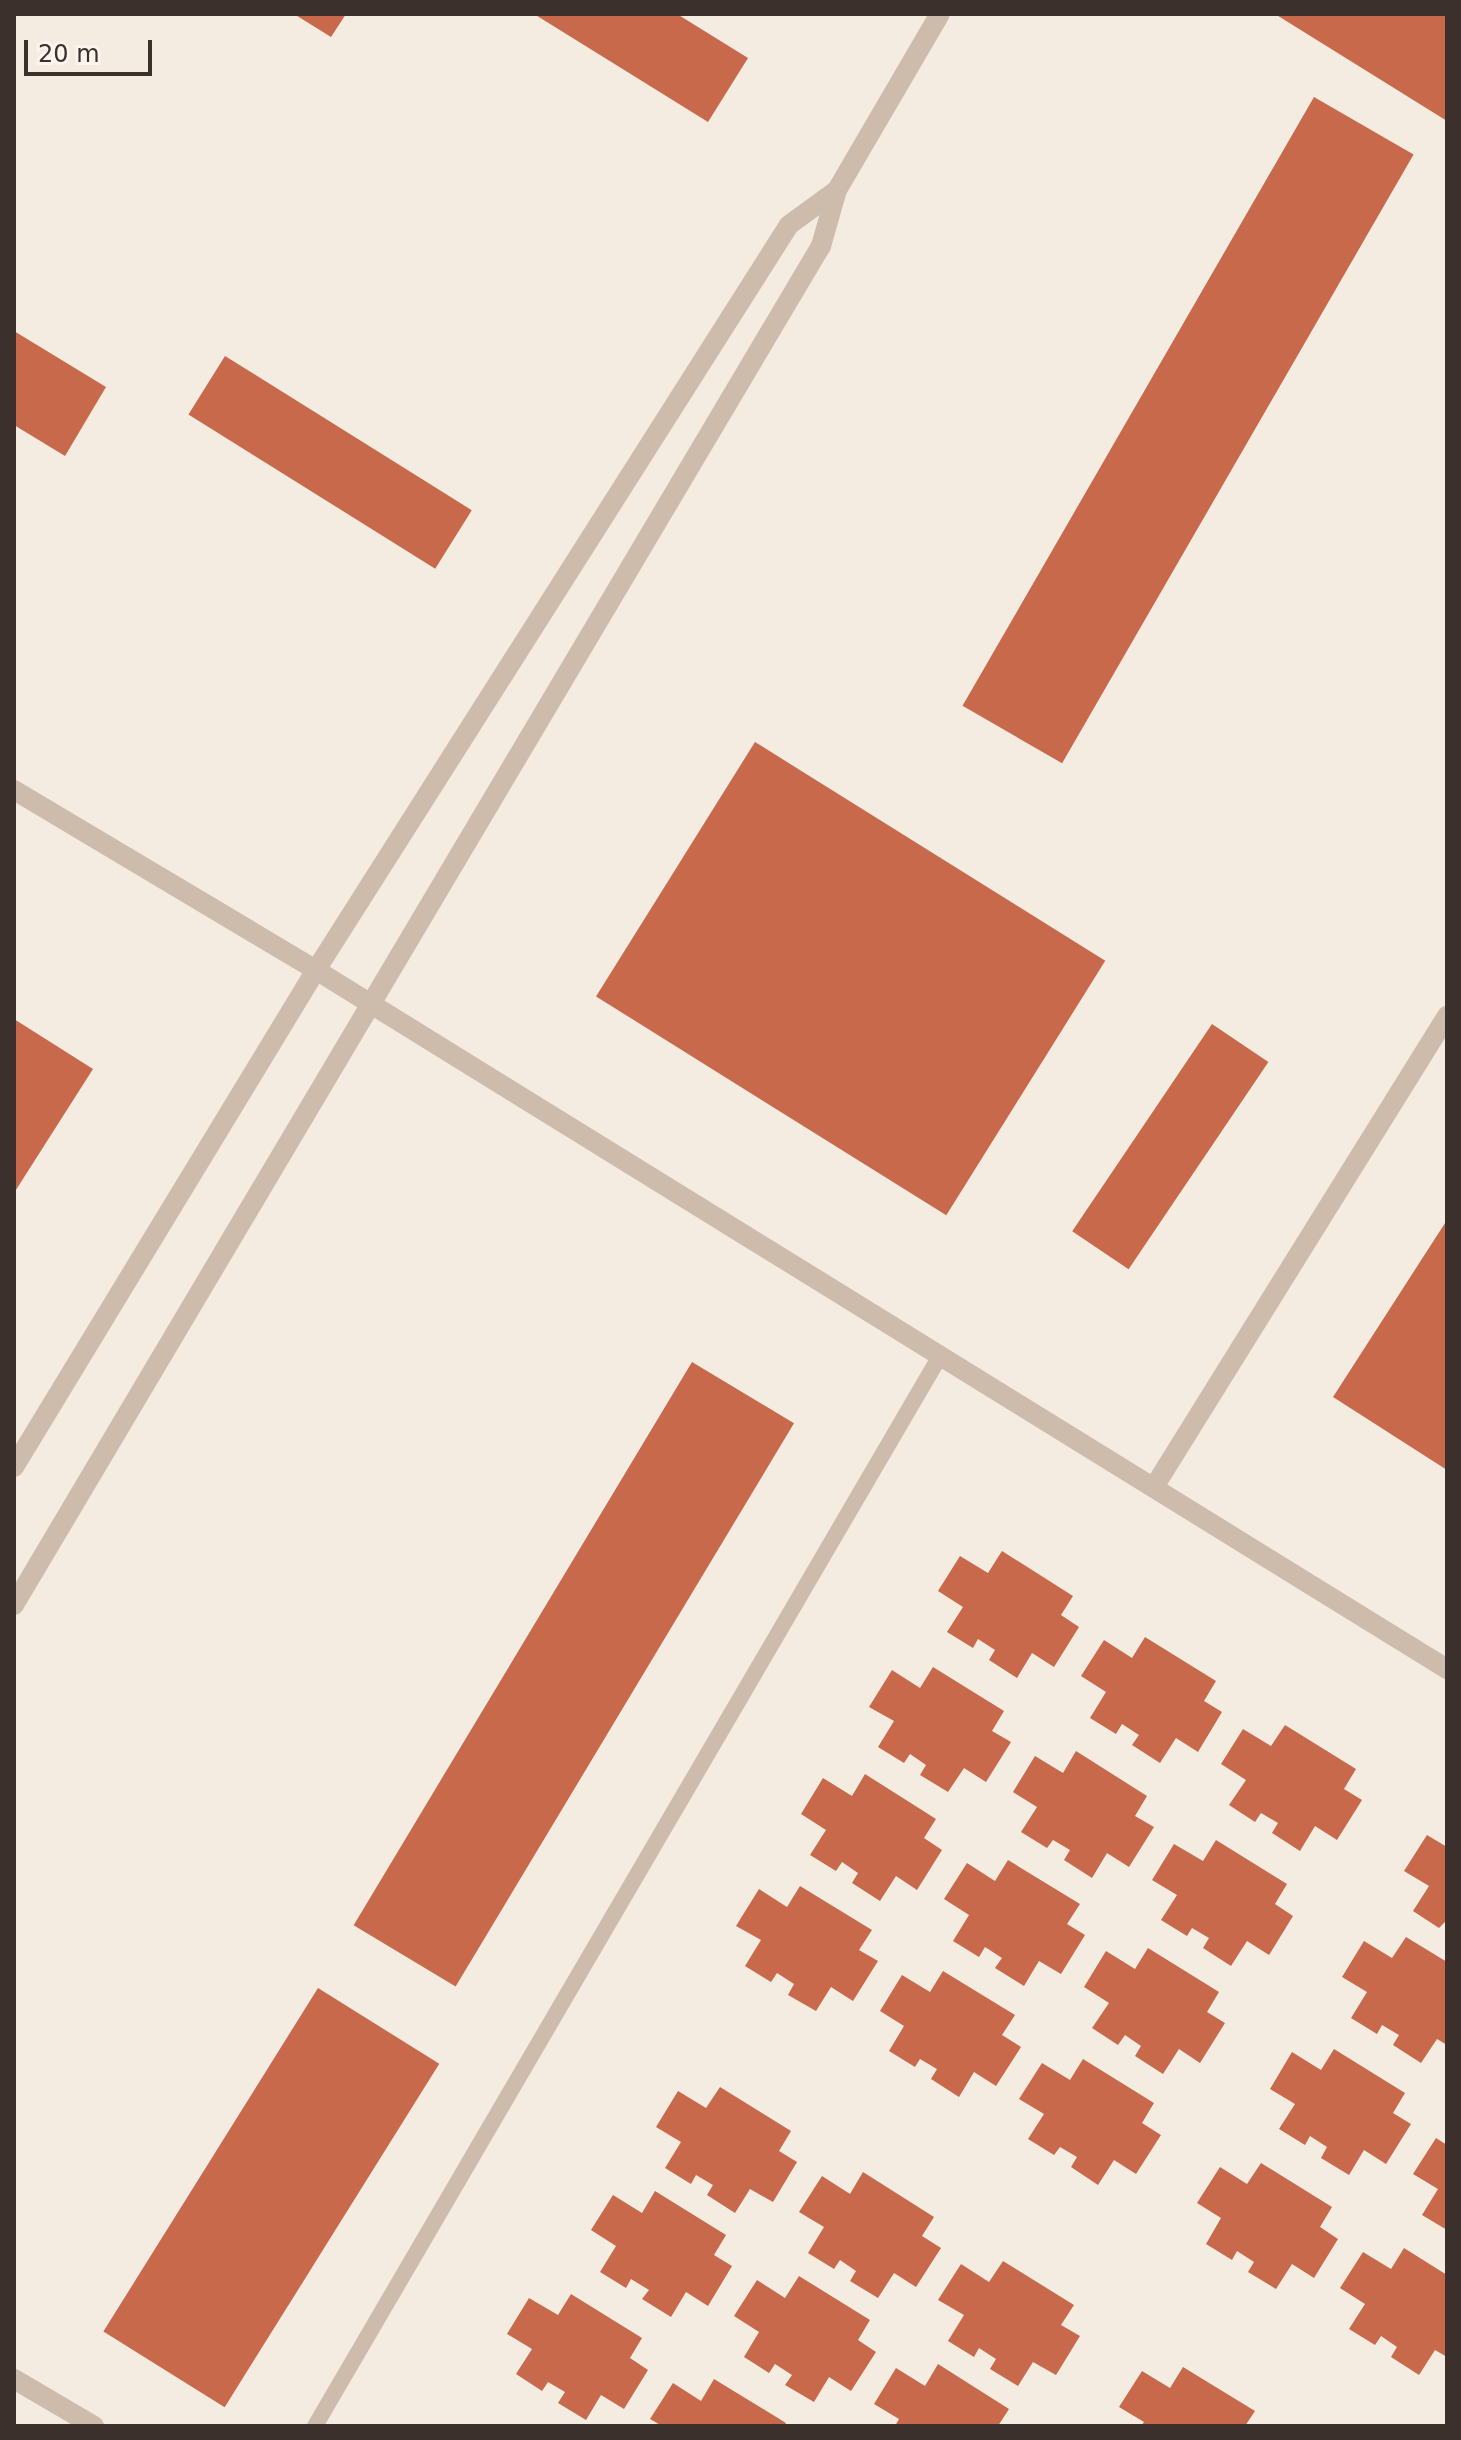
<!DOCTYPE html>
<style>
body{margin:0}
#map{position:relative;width:1461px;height:2440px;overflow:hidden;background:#f4ebe1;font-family:"DejaVu Sans",sans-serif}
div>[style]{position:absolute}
.building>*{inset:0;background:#c8694b;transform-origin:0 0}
.service>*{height:16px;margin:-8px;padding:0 8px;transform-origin:8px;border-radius:8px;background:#cdbbac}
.minor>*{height:20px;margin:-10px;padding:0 10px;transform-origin:10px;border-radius:10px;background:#cdbbac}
span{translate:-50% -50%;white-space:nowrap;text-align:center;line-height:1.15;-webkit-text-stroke:8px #fbf5ee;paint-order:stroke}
.frame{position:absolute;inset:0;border:16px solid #3b302b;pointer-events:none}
.scale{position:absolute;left:24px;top:40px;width:128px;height:36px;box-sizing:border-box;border:4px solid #3b302b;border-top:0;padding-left:10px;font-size:24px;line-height:28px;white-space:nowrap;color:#3b302b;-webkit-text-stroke:6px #fbf5ee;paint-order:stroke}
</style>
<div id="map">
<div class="building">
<div style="clip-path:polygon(294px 14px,346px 14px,331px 37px)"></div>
<div style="clip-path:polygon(534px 14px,677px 14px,748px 58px,708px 122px)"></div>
<div style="clip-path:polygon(1275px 14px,1447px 14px,1447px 121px)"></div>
<div style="left:1314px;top:97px;width:115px;height:703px;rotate:30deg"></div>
<div style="clip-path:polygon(14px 331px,106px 387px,65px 456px,14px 425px)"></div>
<div style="left:225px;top:356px;width:291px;height:69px;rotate:32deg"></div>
<div style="left:755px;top:742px;width:413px;height:300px;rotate:32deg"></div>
<div style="clip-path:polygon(14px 1019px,93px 1069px,14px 1193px)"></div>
<div style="left:1212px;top:1024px;width:68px;height:250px;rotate:34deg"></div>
<div style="clip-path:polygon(1447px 1220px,1447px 1470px,1333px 1397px)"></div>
<div style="left:692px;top:1362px;width:119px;height:657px;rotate:31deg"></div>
<div style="clip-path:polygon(1002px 1551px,1073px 1596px,1061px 1615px,1079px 1627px,1054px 1667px,1032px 1653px,1017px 1678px,989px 1660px,995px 1650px,978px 1639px,973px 1648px,947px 1632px,963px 1607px,938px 1591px,960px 1556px,988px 1573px)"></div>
<div style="clip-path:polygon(1145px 1637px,1216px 1681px,1204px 1701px,1222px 1712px,1198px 1752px,1176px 1738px,1160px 1763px,1132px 1745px,1139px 1735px,1122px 1724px,1116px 1734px,1090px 1718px,1106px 1692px,1081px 1676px,1104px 1640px,1132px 1658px)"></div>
<div style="clip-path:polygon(933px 1667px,1004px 1711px,992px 1731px,1011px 1742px,986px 1782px,964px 1768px,948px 1792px,920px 1775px,926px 1765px,910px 1754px,904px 1763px,878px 1747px,894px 1721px,869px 1707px,892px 1670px,920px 1688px)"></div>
<div style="clip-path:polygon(1285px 1725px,1356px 1769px,1344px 1789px,1362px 1800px,1337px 1840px,1315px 1826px,1300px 1851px,1272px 1833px,1278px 1823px,1261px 1813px,1255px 1822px,1229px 1805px,1246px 1780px,1221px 1764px,1243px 1729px,1271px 1746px)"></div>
<div style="clip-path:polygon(1076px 1751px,1147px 1796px,1135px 1816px,1154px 1827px,1129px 1867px,1107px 1853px,1092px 1878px,1064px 1860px,1070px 1850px,1053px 1840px,1047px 1848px,1021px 1832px,1037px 1807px,1013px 1792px,1035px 1756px,1063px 1773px)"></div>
<div style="clip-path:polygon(865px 1774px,936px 1819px,924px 1838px,942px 1850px,917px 1890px,896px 1876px,880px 1901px,852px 1883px,858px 1873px,842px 1862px,836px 1871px,810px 1855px,826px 1830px,801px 1814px,823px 1778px,852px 1796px)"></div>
<div style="clip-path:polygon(1427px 1835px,1447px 1847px,1447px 1920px,1439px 1928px,1413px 1911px,1429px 1886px,1404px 1871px)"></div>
<div style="clip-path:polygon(1216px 1840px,1287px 1884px,1275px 1904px,1293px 1916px,1269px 1955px,1247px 1941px,1231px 1966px,1203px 1948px,1209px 1938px,1192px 1928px,1187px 1936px,1161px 1920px,1177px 1895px,1152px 1880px,1174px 1844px,1203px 1861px)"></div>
<div style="clip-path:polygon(1008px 1860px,1080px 1904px,1067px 1924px,1085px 1935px,1061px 1974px,1039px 1961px,1024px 1986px,995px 1968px,1002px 1958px,985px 1947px,979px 1957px,953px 1941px,969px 1915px,944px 1899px,967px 1863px,995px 1881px)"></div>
<div style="clip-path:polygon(800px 1886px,872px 1930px,859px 1950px,878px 1961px,853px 2001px,831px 1987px,816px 2011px,788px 1995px,794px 1984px,777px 1973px,771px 1982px,745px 1966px,761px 1940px,736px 1926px,759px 1889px,787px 1907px)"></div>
<div style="clip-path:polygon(1406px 1937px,1447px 1962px,1447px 2045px,1437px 2039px,1421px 2063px,1393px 2045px,1399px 2035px,1382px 2025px,1377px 2034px,1351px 2018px,1367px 1992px,1342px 1977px,1364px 1941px,1392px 1958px)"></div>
<div style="clip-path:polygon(1148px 1948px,1219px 1992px,1207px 2012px,1225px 2023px,1200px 2063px,1179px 2049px,1163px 2074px,1135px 2056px,1141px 2046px,1125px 2035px,1118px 2045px,1092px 2028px,1109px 2003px,1084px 1987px,1106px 1951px,1135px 1969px)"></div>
<div style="clip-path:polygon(943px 1971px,1015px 2015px,1002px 2035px,1021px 2047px,996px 2086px,974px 2072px,959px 2097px,931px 2079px,937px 2069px,920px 2059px,915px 2067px,889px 2051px,904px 2026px,880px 2011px,902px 1975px,930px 1992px)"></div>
<div style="left:318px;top:1988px;width:143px;height:405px;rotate:32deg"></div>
<div style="clip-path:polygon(1334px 2049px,1405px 2093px,1393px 2113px,1411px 2124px,1386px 2164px,1364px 2150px,1349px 2175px,1321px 2158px,1327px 2147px,1310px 2136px,1305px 2145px,1279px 2129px,1295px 2104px,1270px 2089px,1292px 2052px,1321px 2070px)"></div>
<div style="clip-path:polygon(1083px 2059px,1154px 2103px,1142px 2123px,1161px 2135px,1136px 2174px,1114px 2160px,1098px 2185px,1071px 2167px,1077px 2157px,1060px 2147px,1054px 2155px,1028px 2139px,1044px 2114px,1019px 2099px,1042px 2063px,1070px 2080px)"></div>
<div style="clip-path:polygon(720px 2087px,791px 2131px,779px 2151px,797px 2162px,773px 2202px,750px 2189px,735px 2213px,707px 2195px,713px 2185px,696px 2175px,691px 2184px,665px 2168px,681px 2142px,656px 2127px,678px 2091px,706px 2108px)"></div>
<div style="clip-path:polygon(1436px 2138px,1447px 2145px,1447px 2230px,1422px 2215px,1438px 2189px,1413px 2174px)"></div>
<div style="clip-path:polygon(1261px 2163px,1332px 2207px,1320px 2227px,1338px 2239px,1314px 2278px,1292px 2264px,1276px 2289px,1248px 2272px,1254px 2262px,1237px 2251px,1232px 2260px,1206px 2244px,1221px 2218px,1197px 2203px,1220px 2167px,1247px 2184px)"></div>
<div style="clip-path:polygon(863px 2172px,934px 2217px,922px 2236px,941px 2248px,916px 2287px,894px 2273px,878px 2298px,850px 2281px,856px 2271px,840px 2260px,834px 2269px,808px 2253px,824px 2227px,799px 2212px,822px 2176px,850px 2194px)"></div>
<div style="clip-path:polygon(655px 2191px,726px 2235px,714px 2255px,732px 2266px,708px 2306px,686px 2292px,671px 2317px,642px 2299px,649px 2290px,631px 2279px,626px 2288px,600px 2272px,616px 2246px,591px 2230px,613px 2195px,642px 2213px)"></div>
<div style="clip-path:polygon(1404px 2248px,1447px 2275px,1447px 2357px,1435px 2350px,1419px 2375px,1391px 2357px,1397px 2347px,1381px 2336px,1375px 2345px,1349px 2329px,1365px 2304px,1340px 2288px,1363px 2252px,1391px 2269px)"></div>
<div style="clip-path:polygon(1003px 2261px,1074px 2305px,1061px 2325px,1080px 2336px,1056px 2375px,1033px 2362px,1018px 2386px,990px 2369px,996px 2359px,979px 2348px,974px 2357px,948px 2341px,964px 2315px,938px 2300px,961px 2264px,989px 2282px)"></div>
<div style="clip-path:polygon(799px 2276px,870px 2320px,858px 2340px,876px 2352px,851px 2391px,829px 2377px,814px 2402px,785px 2385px,792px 2375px,775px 2364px,769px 2373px,744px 2357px,759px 2332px,734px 2316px,757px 2280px,785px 2298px)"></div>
<div style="clip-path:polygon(571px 2294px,642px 2338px,630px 2358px,648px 2370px,624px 2409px,601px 2395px,586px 2420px,558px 2403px,565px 2392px,548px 2382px,542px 2391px,516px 2374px,532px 2349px,507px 2334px,529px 2298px,558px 2315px)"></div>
<div style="clip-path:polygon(938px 2364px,1009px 2409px,998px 2426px,895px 2426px,899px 2419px,874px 2404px,896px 2368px,925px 2386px)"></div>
<div style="clip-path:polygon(1183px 2367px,1255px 2411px,1245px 2426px,1141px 2426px,1144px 2422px,1119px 2407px,1142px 2371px,1170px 2388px)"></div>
<div style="clip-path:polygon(714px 2379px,786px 2423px,784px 2426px,662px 2426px,650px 2419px,673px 2383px,701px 2401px)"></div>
</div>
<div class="service">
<div style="left:315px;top:2426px;width:1239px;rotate:-59.71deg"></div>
</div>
<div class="minor">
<div style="left:14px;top:790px;width:352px;rotate:30.8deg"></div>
<div style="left:316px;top:970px;width:1330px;rotate:31.72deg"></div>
<div style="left:14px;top:1467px;width:582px;rotate:-58.72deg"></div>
<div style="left:316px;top:970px;width:882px;rotate:-57.59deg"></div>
<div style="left:789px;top:225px;width:59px;rotate:-36.1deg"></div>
<div style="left:1154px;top:1487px;width:555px;rotate:-58.12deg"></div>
<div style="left:14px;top:1605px;width:1581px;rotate:-59.3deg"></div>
<div style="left:821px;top:246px;width:58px;rotate:-74.1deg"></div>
<div style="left:837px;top:190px;width:204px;rotate:-59.7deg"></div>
<div style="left:14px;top:2379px;width:93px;rotate:30.4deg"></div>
</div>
<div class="frame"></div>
<div class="scale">20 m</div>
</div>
